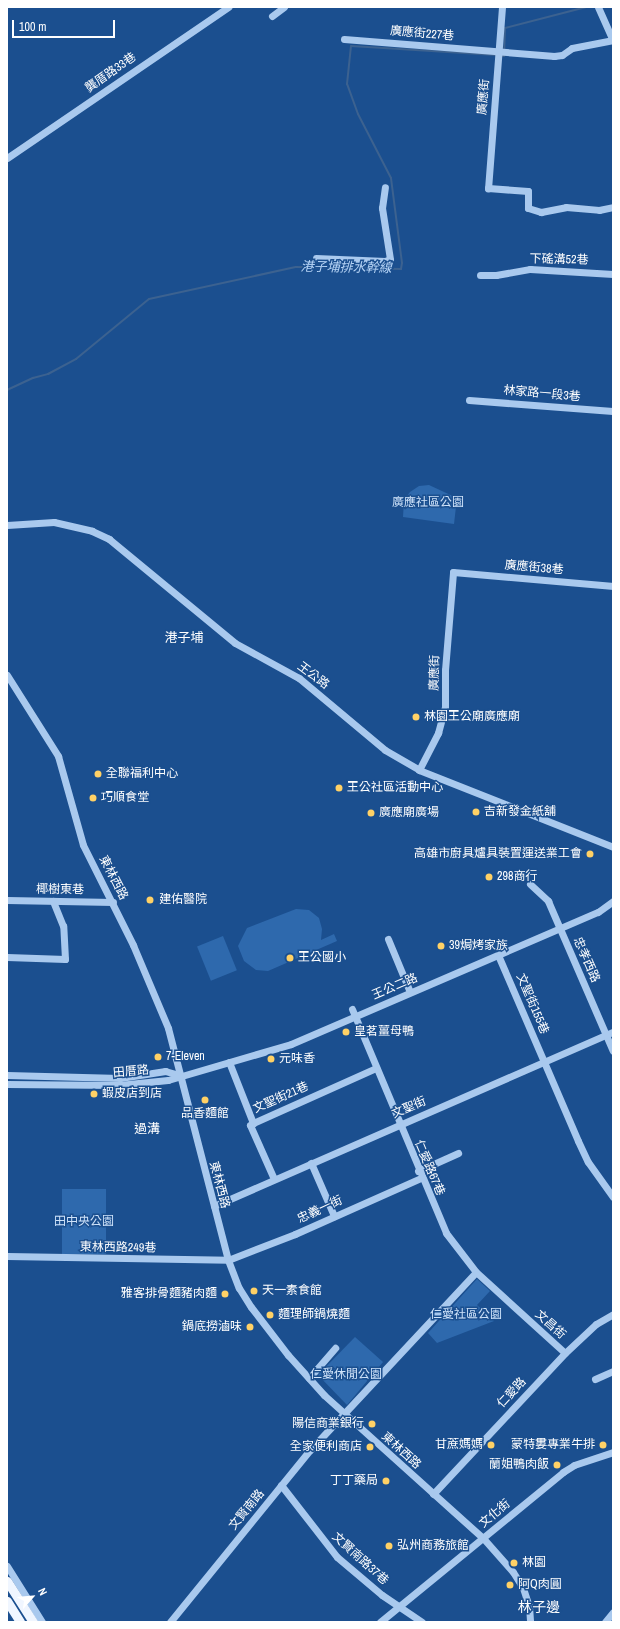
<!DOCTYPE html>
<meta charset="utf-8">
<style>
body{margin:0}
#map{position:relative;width:620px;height:1629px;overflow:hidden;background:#1b4f8f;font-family:"Archivo Narrow","Noto Sans TC",sans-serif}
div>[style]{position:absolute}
.green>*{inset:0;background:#2e69ad;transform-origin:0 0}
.stream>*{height:2px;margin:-1px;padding:0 1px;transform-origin:1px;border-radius:1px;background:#3c6290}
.minor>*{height:7px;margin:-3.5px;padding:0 3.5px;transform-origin:3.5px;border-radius:3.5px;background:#a9c9ee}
.major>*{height:9px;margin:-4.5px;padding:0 4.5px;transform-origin:4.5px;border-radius:4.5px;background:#f0f6ff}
.dots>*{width:11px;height:11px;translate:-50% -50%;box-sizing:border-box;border:2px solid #1b4f8f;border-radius:50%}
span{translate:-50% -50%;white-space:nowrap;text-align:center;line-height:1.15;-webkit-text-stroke:3px #1b4f8f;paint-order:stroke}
.street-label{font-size:12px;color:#fff}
.park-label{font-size:12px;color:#cfe3fa}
.poi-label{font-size:12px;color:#fff}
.left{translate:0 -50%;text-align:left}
.right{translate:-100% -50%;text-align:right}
.water-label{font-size:13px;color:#b5d3f5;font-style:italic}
.neighbourhood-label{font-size:13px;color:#fff}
.quarter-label{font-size:14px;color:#fff}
.frame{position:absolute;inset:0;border:8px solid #fff;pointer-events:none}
.north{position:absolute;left:12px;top:1577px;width:40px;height:40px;-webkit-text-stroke:3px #1b4f8f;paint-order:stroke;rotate:63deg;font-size:11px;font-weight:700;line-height:16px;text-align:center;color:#fff}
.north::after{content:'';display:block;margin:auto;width:14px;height:18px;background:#fff;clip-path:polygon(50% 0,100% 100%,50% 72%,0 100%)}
.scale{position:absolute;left:12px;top:20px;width:103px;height:18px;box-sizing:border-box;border:2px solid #fff;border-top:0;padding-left:5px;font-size:12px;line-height:14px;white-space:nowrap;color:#fff;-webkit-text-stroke:3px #1b4f8f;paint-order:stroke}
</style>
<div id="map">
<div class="green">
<div style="clip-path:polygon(429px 485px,457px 498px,454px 524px,403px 517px,404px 500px,410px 492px,419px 486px)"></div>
<div style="clip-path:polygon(296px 909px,309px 910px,319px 918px,322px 929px,321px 940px,334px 934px,337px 941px,268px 971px,256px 970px,244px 961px,238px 946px,247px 928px)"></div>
<div style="left:223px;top:936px;width:37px;height:28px;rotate:68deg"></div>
<div style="left:62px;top:1189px;width:44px;height:65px"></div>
<div style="clip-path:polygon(477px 1279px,490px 1291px,477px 1305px,494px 1321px,437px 1343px,428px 1333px)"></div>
<div style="clip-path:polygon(355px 1337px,383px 1362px,347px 1405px,318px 1375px)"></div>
</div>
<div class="stream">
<div style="left:500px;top:56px;width:4px"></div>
<div style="left:504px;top:56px;width:28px;rotate:-88deg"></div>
<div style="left:505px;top:28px;width:84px;rotate:-14.5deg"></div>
<div style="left:7px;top:390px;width:29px;rotate:-25deg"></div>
<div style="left:33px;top:378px;width:16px;rotate:-15deg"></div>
<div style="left:48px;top:374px;width:32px;rotate:-28deg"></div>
<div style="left:76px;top:359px;width:94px;rotate:-39.4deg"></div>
<div style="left:149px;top:299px;width:150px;rotate:-12.3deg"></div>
<div style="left:296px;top:267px;width:105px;rotate:1.1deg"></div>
<div style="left:401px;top:269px;width:6px;rotate:-81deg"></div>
<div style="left:402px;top:263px;width:86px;rotate:-97.4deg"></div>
<div style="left:391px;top:178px;width:72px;rotate:-117.3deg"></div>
<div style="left:358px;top:114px;width:32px;rotate:-110deg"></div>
<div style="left:347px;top:84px;width:38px;rotate:-84deg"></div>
<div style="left:351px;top:46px;width:145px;rotate:3.6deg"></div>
</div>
<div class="minor">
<div style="left:502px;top:7px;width:182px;rotate:94.4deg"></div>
<div style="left:488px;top:188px;width:40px;rotate:4.3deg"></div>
<div style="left:528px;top:191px;width:17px;rotate:90deg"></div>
<div style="left:528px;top:208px;width:14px;rotate:17deg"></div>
<div style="left:541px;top:212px;width:25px;rotate:-11deg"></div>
<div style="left:566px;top:207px;width:33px;rotate:5deg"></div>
<div style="left:599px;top:210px;width:14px;rotate:-12deg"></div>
<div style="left:598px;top:7px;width:36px;rotate:66deg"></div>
<div style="left:272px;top:16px;width:15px;rotate:-37deg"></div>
<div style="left:344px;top:39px;width:211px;rotate:4.6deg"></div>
<div style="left:554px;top:56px;width:8px;rotate:-7deg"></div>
<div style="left:562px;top:55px;width:12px;rotate:-35deg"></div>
<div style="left:572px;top:48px;width:42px;rotate:-11deg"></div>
<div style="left:7px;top:158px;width:268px;rotate:-34.3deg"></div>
<div style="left:316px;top:258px;width:69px;rotate:2.5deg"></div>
<div style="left:385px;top:261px;width:5px;rotate:-22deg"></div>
<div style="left:390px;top:259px;width:52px;rotate:-98.9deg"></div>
<div style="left:382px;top:208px;width:21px;rotate:-82deg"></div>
<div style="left:480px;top:275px;width:16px"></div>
<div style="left:496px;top:275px;width:35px;rotate:-10deg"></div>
<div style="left:530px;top:269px;width:83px;rotate:3.4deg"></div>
<div style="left:469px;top:400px;width:144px;rotate:4.4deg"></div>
<div style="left:7px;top:525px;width:47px;rotate:-3.7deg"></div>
<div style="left:54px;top:522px;width:39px;rotate:13deg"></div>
<div style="left:92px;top:531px;width:19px;rotate:25deg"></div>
<div style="left:109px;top:539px;width:163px;rotate:39.5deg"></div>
<div style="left:235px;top:643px;width:73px;rotate:28.7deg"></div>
<div style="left:299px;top:678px;width:112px;rotate:39.9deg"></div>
<div style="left:385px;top:750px;width:39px;rotate:30deg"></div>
<div style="left:419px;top:770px;width:209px;rotate:21.6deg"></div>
<div style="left:7px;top:675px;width:96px;rotate:57.8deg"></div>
<div style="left:58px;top:756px;width:92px;rotate:74.3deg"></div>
<div style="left:83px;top:845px;width:112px;rotate:63.4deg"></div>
<div style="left:133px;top:945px;width:90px;rotate:67.1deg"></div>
<div style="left:168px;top:1028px;width:240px;rotate:75.5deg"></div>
<div style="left:228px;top:1260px;width:30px;rotate:69deg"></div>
<div style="left:239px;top:1288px;width:22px;rotate:58deg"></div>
<div style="left:251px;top:1307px;width:61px;rotate:52.4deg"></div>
<div style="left:288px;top:1355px;width:54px;rotate:48deg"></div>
<div style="left:324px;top:1395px;width:214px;rotate:42deg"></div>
<div style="left:483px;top:1538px;width:45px;rotate:48.6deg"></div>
<div style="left:513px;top:1572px;width:19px;rotate:58deg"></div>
<div style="left:523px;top:1588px;width:19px;rotate:72deg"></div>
<div style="left:529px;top:1606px;width:16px;rotate:86deg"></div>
<div style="left:419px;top:770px;width:42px;rotate:-62.8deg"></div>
<div style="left:438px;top:733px;width:27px;rotate:-75deg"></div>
<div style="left:445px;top:707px;width:37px;rotate:-90deg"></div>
<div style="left:445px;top:670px;width:98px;rotate:-85.3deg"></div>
<div style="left:453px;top:572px;width:161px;rotate:5deg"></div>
<div style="left:530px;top:884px;width:25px;rotate:43deg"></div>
<div style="left:548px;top:901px;width:163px;rotate:66.6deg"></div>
<div style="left:7px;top:900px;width:106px;rotate:1.1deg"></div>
<div style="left:388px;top:939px;width:57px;rotate:67.5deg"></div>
<div style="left:498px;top:955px;width:202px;rotate:66.7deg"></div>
<div style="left:578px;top:1141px;width:23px;rotate:65deg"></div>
<div style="left:588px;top:1162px;width:43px;rotate:54.5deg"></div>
<div style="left:7px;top:957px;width:58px;rotate:2deg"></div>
<div style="left:65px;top:959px;width:33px;rotate:-93deg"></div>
<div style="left:63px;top:926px;width:27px;rotate:-112deg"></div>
<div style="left:352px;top:1009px;width:243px;rotate:67.2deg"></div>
<div style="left:446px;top:1233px;width:49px;rotate:52.4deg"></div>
<div style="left:476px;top:1272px;width:120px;rotate:42.3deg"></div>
<div style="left:229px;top:1062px;width:66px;rotate:68.5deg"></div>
<div style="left:7px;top:1075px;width:113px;rotate:1.5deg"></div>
<div style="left:120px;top:1078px;width:46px;rotate:-8.8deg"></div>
<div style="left:165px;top:1071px;width:15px;rotate:16deg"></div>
<div style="left:7px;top:1084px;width:112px;rotate:0.5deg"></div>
<div style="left:119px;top:1085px;width:49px;rotate:-5.8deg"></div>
<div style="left:168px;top:1080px;width:128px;rotate:-16.3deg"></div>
<div style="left:291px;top:1044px;width:334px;rotate:-23.3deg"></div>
<div style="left:598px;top:912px;width:19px;rotate:-36deg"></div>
<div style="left:311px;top:1163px;width:58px;rotate:66.5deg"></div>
<div style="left:418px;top:1171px;width:44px;rotate:-24.2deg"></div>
<div style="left:274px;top:1179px;width:59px;rotate:-114deg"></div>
<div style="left:250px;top:1125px;width:4px;rotate:-34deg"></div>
<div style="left:253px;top:1123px;width:135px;rotate:-24.1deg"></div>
<div style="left:214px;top:1206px;width:435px;rotate:-23.6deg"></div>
<div style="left:7px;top:1256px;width:221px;rotate:1deg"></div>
<div style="left:228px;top:1260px;width:72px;rotate:-21.2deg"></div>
<div style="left:295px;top:1234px;width:138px;rotate:-24deg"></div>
<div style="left:309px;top:1378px;width:40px;rotate:-49deg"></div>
<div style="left:595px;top:1379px;width:20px;rotate:-24deg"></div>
<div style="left:281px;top:1485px;width:91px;rotate:52.1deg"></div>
<div style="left:337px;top:1557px;width:59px;rotate:40.2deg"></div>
<div style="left:382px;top:1595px;width:48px;rotate:34deg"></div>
<div style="left:433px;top:1494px;width:193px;rotate:-46.9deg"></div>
<div style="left:565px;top:1353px;width:42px;rotate:-43.1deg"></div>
<div style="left:596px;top:1324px;width:20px;rotate:-30deg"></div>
<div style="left:7px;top:1566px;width:66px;rotate:58deg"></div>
<div style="left:170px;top:1622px;width:222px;rotate:-50.9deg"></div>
<div style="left:310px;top:1450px;width:243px;rotate:-47deg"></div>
<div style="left:380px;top:1622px;width:237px;rotate:-39.3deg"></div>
<div style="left:563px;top:1472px;width:13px;rotate:-32deg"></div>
<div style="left:574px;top:1465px;width:41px;rotate:-18.4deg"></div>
<div style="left:605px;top:1622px;width:13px;rotate:-51deg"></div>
</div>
<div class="major">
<div style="left:7px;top:1581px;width:49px;rotate:57.6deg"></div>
<div style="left:7px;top:1601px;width:25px;rotate:58deg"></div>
</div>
<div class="dots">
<div style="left:416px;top:717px;background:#ffd166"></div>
<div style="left:98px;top:774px;background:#ffd166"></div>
<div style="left:339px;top:788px;background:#ffd166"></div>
<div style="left:93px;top:798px;background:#ffd166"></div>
<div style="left:476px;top:812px;background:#ffd166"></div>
<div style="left:371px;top:813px;background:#ffd166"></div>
<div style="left:590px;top:854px;background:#ffd166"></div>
<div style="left:489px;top:877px;background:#ffd166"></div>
<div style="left:150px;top:900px;background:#ffd166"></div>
<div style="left:441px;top:946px;background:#ffd166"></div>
<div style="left:290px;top:958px;background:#ffd166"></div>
<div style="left:346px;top:1032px;background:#ffd166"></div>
<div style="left:158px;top:1057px;background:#ffd166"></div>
<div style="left:271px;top:1059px;background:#ffd166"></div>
<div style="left:94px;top:1094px;background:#ffd166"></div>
<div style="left:205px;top:1100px;background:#ffd166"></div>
<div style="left:254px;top:1291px;background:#ffd166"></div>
<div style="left:225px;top:1294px;background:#ffd166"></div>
<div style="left:270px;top:1315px;background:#ffd166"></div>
<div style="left:250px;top:1327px;background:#ffd166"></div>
<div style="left:372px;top:1424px;background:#ffd166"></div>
<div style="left:491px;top:1445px;background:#ffd166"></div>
<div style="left:603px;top:1445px;background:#ffd166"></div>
<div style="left:370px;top:1447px;background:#ffd166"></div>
<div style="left:557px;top:1465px;background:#ffd166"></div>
<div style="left:386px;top:1481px;background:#ffd166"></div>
<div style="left:389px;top:1546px;background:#ffd166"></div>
<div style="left:514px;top:1563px;background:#ffd166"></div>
<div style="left:510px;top:1585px;background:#ffd166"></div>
</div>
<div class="street-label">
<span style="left:422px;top:34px;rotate:5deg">廣應街227巷</span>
<span style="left:111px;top:73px;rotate:-35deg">龔厝路33巷</span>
<span style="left:484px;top:97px;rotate:-85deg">廣應街</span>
<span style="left:559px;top:260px;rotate:1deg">下磘溝52巷</span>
<span style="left:542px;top:394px;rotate:5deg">林家路一段3巷</span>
<span style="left:534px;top:568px;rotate:5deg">廣應街38巷</span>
<span style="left:435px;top:673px;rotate:-89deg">廣應街</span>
<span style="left:313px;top:676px;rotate:37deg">王公路</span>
<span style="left:113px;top:878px;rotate:63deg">東林西路</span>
<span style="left:60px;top:890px;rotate:1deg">椰樹東巷</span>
<span style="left:586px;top:960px;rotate:66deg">忠孝西路</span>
<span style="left:395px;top:987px;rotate:-23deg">王公二路</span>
<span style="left:532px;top:1004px;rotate:67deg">文聖街155巷</span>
<span style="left:131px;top:1072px;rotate:-5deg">田厝路</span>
<span style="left:281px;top:1098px;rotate:-24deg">文聖街21巷</span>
<span style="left:409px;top:1108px;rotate:-23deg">文聖街</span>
<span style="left:429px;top:1168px;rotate:67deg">仁愛路67巷</span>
<span style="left:219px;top:1185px;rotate:75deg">東林西路</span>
<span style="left:320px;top:1210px;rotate:-25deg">忠義一街</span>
<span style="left:118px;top:1248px;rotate:1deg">東林西路249巷</span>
<span style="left:550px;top:1325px;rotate:42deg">文昌街</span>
<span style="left:512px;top:1393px;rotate:-47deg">仁愛路</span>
<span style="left:401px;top:1451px;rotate:42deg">東林西路</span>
<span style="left:247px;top:1510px;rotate:-51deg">文賢南路</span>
<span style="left:495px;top:1514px;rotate:-40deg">文化街</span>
<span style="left:360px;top:1559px;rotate:42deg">文賢南路37巷</span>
</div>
<div class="park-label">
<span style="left:428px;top:503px">廣應社區公園</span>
<span style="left:84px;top:1222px">田中央公園</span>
<span style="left:466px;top:1315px">仁愛社區公園</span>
<span style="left:346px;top:1375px">仁愛休閒公園</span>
</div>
<div class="poi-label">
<span class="left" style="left:424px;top:717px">林園王公廟廣應廟</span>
<span class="left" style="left:106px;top:774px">全聯福利中心</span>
<span class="left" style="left:347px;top:788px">王公社區活動中心</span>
<span class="left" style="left:101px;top:798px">巧順食堂</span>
<span class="left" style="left:484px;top:812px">吉新發金紙舖</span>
<span class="left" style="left:379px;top:813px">廣應廟廣場</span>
<span class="right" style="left:582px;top:854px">高雄市廚具爐具裝置運送業工會</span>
<span class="left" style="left:497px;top:877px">298商行</span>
<span class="left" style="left:159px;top:900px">建佑醫院</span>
<span class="left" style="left:449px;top:946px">39焗烤家族</span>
<span class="left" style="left:298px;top:958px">王公國小</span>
<span class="left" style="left:354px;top:1032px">皇茗薑母鴨</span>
<span class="left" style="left:166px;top:1057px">7-Eleven</span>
<span class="left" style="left:279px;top:1059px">元味香</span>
<span class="left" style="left:102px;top:1094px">蝦皮店到店</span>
<span style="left:205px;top:1114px">品香麵館</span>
<span class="left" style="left:262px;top:1291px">天一素食館</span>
<span class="right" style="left:217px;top:1294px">雅客排骨麵豬肉麵</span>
<span class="left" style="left:278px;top:1315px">麵理師鍋燒麵</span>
<span class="right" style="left:242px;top:1327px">鍋底撈滷味</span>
<span class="right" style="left:364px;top:1424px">陽信商業銀行</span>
<span class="right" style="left:483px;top:1445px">甘蔗媽媽</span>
<span class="right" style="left:595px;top:1445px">蒙特婁專業牛排</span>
<span class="right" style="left:362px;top:1447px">全家便利商店</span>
<span class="right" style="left:549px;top:1465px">蘭姐鴨肉飯</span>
<span class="right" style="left:378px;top:1481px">丁丁藥局</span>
<span class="left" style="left:397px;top:1546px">弘州商務旅館</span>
<span class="left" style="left:522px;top:1563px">林園</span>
<span class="left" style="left:518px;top:1585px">阿Q肉圓</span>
</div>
<div class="water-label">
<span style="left:346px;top:268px;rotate:1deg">港子埔排水幹線</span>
</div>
<div class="neighbourhood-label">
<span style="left:184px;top:638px">港子埔</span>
<span style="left:147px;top:1129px">過溝</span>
</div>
<div class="quarter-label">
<span style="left:539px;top:1607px">林子邊</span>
</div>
<div class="frame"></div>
<div class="north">N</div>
<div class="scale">100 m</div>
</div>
